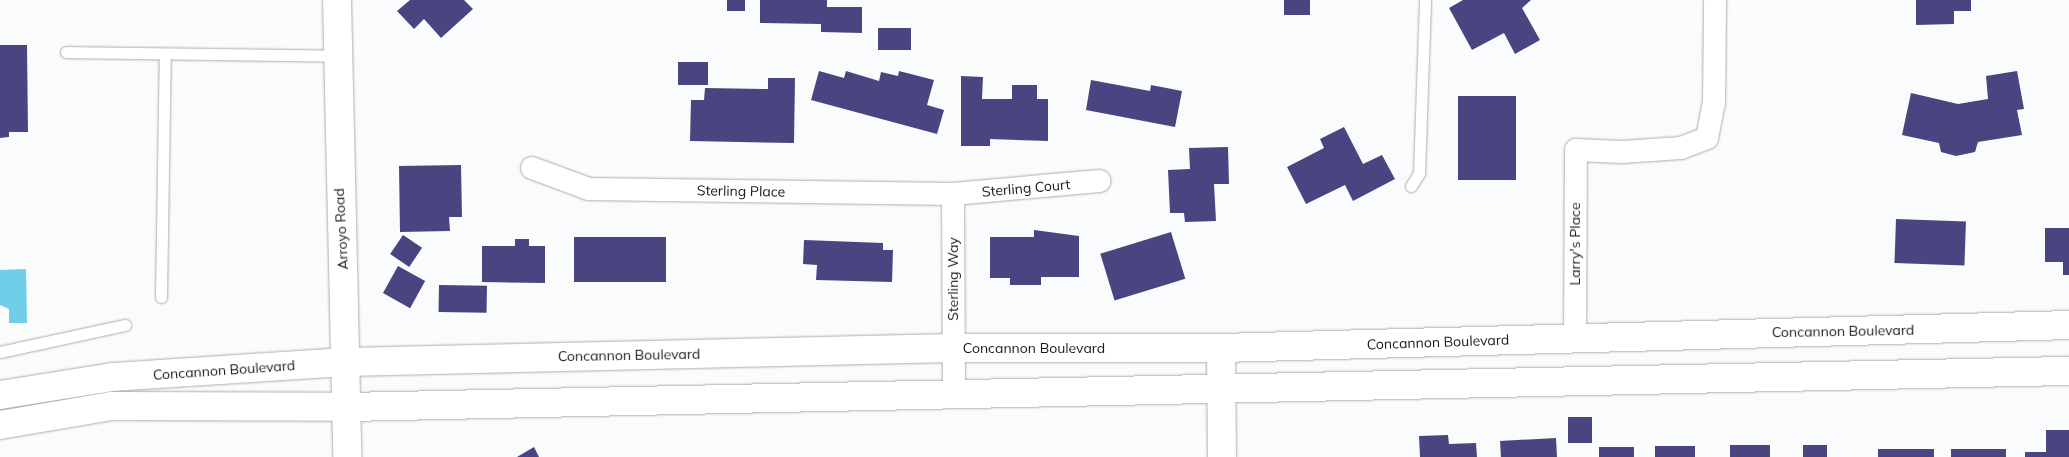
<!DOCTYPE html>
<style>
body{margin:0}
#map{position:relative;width:2069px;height:457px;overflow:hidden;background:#fafbfc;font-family:Mulish,sans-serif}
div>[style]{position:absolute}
.water>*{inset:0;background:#71cee8}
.building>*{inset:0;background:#494580;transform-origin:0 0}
.roads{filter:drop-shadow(0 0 1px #acacae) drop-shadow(0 0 1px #acacae)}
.lane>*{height:11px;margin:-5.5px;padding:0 5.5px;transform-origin:5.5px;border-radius:5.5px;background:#fff}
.street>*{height:22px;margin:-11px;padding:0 11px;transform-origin:11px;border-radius:11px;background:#fff}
.secondary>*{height:28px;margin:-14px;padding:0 14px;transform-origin:14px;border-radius:14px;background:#fff}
span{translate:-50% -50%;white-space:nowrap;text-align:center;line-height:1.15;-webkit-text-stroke:5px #fff;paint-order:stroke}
.street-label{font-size:14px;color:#191919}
</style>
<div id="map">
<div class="water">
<div style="clip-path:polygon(26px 269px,27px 323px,9px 323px,9px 309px,0 305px,0 270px)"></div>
</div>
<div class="building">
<div style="clip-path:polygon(410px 0,464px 0,473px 9px,441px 38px,424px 19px,414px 29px,397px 11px)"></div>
<div style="left:727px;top:0;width:18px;height:11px"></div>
<div style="clip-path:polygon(760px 0,827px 0,827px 7px,862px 7px,862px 33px,821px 32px,821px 24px,760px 23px)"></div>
<div style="left:1284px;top:0;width:26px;height:15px"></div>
<div style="clip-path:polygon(1463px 0,1531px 0,1522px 8px,1540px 40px,1515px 54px,1504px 33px,1472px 50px,1449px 8px)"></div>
<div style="clip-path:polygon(1916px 0,1971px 0,1971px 11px,1954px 11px,1954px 24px,1916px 25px)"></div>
<div style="left:878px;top:28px;width:33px;height:22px"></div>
<div style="clip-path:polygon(0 45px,27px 45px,28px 132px,9px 132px,9px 137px,0 138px)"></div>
<div style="left:708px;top:62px;width:23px;height:30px;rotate:90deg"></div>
<div style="clip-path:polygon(819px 71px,844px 78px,846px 71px,879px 81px,881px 72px,898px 76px,899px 71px,934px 80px,927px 105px,944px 110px,937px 134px,811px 100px)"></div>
<div style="clip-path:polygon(2017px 71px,2024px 109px,2017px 110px,2022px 135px,1978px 142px,1975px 152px,1956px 156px,1941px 152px,1939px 143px,1902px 135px,1911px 93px,1958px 104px,1988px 99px,1986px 76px)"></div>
<div style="clip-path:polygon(961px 76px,983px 77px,982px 99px,1012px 99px,1012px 85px,1037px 85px,1037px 99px,1048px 99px,1048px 141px,990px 139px,990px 146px,961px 146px)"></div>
<div style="clip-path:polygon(768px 78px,795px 78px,794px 143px,690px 141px,691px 100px,704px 100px,705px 88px,768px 89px)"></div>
<div style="clip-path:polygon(1091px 80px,1150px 91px,1151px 85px,1182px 91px,1175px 127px,1086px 110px)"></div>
<div style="left:1458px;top:96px;width:58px;height:84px"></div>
<div style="clip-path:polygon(1344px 127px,1363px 164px,1382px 155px,1395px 179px,1353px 201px,1345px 185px,1306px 204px,1287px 167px,1324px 148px,1320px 139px)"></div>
<div style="clip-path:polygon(1228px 147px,1229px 184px,1214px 184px,1216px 221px,1185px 222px,1184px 213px,1170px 213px,1168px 170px,1190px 169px,1189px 148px)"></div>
<div style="clip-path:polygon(461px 165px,462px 217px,449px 217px,450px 231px,400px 232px,399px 166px)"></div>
<div style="left:1896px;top:219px;width:70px;height:44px;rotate:2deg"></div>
<div style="clip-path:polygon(2045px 228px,2069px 228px,2069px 275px,2063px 275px,2063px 262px,2045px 262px)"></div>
<div style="clip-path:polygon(1034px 230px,1079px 236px,1079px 277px,1041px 277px,1041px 285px,1010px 285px,1010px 278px,990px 278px,990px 237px,1034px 237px)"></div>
<div style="left:1171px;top:232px;width:49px;height:74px;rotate:73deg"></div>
<div style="left:403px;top:235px;width:23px;height:23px;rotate:34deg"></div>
<div style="left:574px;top:237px;width:92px;height:45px"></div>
<div style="clip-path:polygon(515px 239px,529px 239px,529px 246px,545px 246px,545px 283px,482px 282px,482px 246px,515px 246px)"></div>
<div style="clip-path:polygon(804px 240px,883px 243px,883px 250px,893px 250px,892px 282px,816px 280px,817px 265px,803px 264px)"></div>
<div style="left:398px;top:266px;width:31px;height:31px;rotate:29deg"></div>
<div style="left:439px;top:285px;width:48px;height:27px;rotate:1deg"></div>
<div style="left:1568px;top:417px;width:24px;height:26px"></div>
<div style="clip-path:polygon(2046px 430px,2069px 430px,2069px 457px,2025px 457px,2025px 452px,2046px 452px)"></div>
<div style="clip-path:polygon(1448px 435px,1449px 444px,1476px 443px,1477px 457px,1420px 457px,1419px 436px)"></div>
<div style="left:1556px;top:438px;width:19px;height:56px;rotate:87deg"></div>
<div style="left:1770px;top:445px;width:12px;height:40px;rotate:90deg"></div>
<div style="left:1827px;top:445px;width:12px;height:24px;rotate:90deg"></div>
<div style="left:1695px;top:446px;width:11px;height:40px;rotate:90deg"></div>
<div style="clip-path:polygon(534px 447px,539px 457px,517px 457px)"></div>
<div style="left:1599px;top:447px;width:35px;height:10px"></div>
<div style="left:1934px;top:449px;width:8px;height:56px;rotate:90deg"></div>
<div style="left:1951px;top:449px;width:55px;height:8px"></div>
</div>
<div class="roads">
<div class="lane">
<div style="left:66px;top:52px;width:271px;rotate:0.8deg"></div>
<div style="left:1411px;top:186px;width:15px;rotate:-58deg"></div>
<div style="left:1419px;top:173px;width:173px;rotate:-88deg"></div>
<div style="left:161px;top:297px;width:243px;rotate:-89.1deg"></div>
<div style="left:0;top:352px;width:128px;rotate:-12.2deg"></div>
</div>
<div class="street">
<div style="left:532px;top:168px;width:61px;rotate:20.2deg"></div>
<div style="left:589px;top:189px;width:364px;rotate:0.8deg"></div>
<div style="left:953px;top:194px;width:147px;rotate:-5.1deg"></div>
<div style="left:953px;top:194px;width:200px;rotate:89.7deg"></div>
<div style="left:1575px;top:338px;width:188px;rotate:-89.7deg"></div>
<div style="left:1576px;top:150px;width:46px;rotate:2.5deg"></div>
<div style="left:1622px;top:152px;width:59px;rotate:-3.9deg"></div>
<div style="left:1681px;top:148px;width:28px;rotate:-21deg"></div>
<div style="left:1707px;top:138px;width:36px;rotate:-79deg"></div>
<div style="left:1714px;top:103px;width:103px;rotate:-89.4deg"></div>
</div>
<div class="secondary">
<div style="left:337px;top:0;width:457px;rotate:88.7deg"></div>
<div style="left:1221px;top:348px;width:109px;rotate:89.5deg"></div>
<div style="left:0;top:395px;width:114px;rotate:-9.1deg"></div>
<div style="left:113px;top:377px;width:234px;rotate:-3.7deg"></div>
<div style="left:347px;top:362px;width:607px;rotate:-1.32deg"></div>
<div style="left:954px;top:348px;width:267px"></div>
<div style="left:1221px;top:348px;width:848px;rotate:-1.55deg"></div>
<div style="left:0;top:425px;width:113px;rotate:-9.7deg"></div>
<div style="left:111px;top:406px;width:236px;rotate:0.2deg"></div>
<div style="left:347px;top:407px;width:1722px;rotate:-1.2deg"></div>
</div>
</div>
<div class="street-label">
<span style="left:1026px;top:188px;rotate:-5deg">Sterling Court</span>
<span style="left:741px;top:191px;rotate:1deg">Sterling Place</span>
<span style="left:341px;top:229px;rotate:-93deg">Arroyo Road</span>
<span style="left:1575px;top:244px;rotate:-90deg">Larry's Place</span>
<span style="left:953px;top:279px;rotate:-90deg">Sterling Way</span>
<span style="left:1843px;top:331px;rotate:-1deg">Concannon Boulevard</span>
<span style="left:1438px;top:342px;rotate:-2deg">Concannon Boulevard</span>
<span style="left:1034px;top:348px">Concannon Boulevard</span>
<span style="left:629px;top:355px;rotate:-1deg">Concannon Boulevard</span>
<span style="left:224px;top:370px;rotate:-4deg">Concannon Boulevard</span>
</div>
</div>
